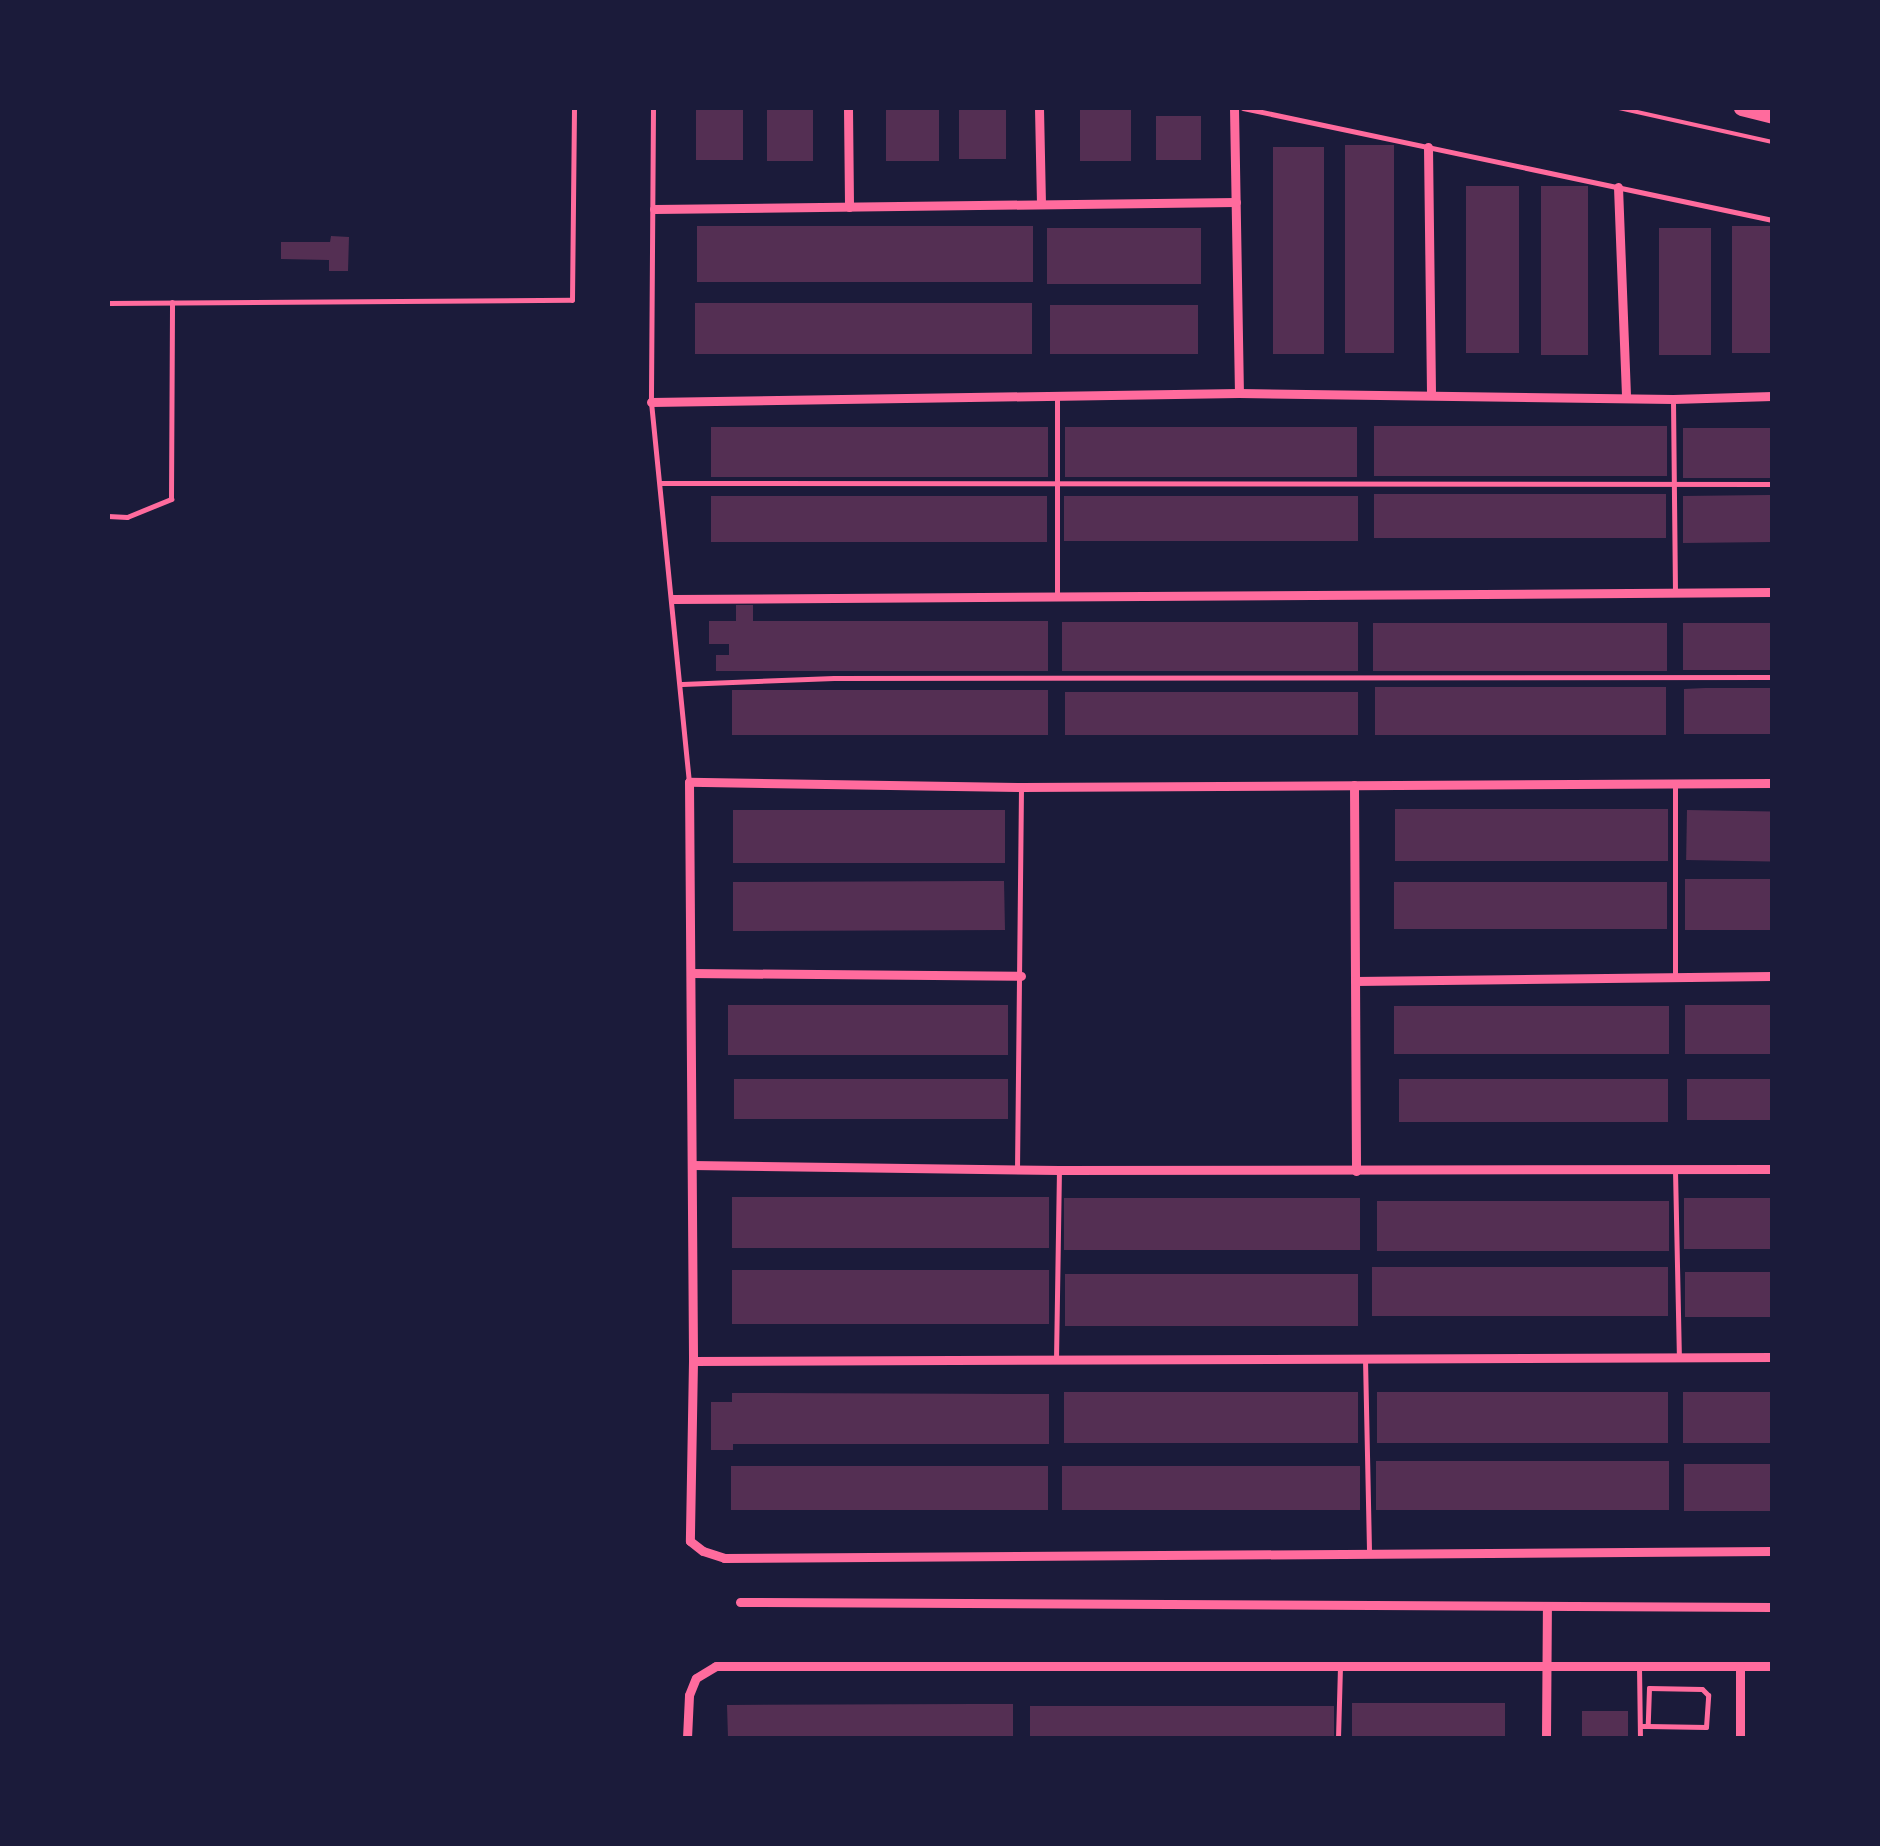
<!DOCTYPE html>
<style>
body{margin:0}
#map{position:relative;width:1880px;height:1846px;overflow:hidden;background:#1b1b3a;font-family:Literata,serif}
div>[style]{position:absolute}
.building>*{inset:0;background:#542f53;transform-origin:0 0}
.path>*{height:4px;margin:-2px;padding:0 2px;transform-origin:2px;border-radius:2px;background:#ff6b9d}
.service>*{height:5px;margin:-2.5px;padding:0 2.5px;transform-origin:2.5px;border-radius:2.5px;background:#ff6b9d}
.minor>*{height:9px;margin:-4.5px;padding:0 4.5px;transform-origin:4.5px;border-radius:4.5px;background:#ff6b9d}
.motorway>*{height:15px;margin:-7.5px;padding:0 7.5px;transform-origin:7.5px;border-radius:7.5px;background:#ff6b9d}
span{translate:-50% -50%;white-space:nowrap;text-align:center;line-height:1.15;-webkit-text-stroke:10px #1b1b3a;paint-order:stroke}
.frame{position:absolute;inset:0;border:110px solid #1b1b3a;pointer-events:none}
</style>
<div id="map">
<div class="building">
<div style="left:696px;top:108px;width:47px;height:52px"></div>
<div style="left:767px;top:108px;width:46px;height:53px"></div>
<div style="left:886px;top:108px;width:53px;height:53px"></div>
<div style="left:959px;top:108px;width:47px;height:51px"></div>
<div style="left:1080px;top:108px;width:51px;height:53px"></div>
<div style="left:1156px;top:116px;width:45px;height:44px"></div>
<div style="left:1345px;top:145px;width:49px;height:208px"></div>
<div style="left:1273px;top:147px;width:51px;height:207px"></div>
<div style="left:1466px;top:186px;width:53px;height:167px"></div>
<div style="left:1541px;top:186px;width:47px;height:169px"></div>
<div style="left:697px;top:226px;width:336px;height:56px"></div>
<div style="left:1772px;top:226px;width:127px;height:40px;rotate:90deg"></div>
<div style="left:1047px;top:228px;width:154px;height:56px"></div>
<div style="left:1659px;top:228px;width:52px;height:127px"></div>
<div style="clip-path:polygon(331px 236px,349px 237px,348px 271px,329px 271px,329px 260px,281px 259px,281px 242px,330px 242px)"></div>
<div style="left:1032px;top:303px;width:51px;height:337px;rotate:90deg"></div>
<div style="left:1050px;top:305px;width:148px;height:49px"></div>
<div style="left:1374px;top:426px;width:293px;height:50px"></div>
<div style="left:711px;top:427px;width:337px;height:50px"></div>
<div style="left:1065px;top:427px;width:292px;height:50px"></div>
<div style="left:1683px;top:428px;width:89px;height:50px"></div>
<div style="left:1374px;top:494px;width:292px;height:44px"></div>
<div style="clip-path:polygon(1767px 495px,1772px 495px,1772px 542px,1683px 543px,1683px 496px)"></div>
<div style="left:1047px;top:496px;width:46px;height:336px;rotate:90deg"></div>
<div style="left:1358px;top:496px;width:45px;height:294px;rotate:90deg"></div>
<div style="clip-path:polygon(736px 605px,753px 605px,753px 621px,1048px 621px,1048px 671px,716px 671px,716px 655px,729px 655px,729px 644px,709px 644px,709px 621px,736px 621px)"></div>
<div style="left:1062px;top:622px;width:296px;height:49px"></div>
<div style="left:1373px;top:623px;width:294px;height:48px"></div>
<div style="left:1683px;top:623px;width:89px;height:47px"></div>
<div style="left:1666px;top:687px;width:48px;height:291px;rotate:90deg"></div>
<div style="clip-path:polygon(1705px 688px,1772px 688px,1772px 734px,1684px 734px,1684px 689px)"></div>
<div style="left:732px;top:690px;width:316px;height:45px"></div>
<div style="left:1065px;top:692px;width:293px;height:43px"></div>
<div style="left:1395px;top:809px;width:273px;height:52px"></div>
<div style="left:733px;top:810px;width:272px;height:53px"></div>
<div style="left:1687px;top:810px;width:85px;height:50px;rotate:1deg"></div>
<div style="left:1685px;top:879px;width:87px;height:51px"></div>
<div style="clip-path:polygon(983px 881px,1004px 881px,1005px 930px,733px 931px,733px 882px)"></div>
<div style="left:1394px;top:882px;width:273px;height:47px"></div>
<div style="left:728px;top:1005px;width:280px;height:50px"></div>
<div style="left:1685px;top:1005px;width:87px;height:49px"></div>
<div style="left:1394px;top:1006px;width:275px;height:48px"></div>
<div style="left:734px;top:1079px;width:274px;height:40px"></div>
<div style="left:1399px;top:1079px;width:269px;height:43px"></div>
<div style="left:1687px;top:1079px;width:85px;height:41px"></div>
<div style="left:732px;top:1197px;width:317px;height:51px"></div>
<div style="left:1064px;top:1198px;width:296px;height:52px"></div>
<div style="left:1684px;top:1198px;width:88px;height:51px"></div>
<div style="left:1377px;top:1201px;width:292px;height:50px"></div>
<div style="left:1372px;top:1267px;width:296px;height:49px"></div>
<div style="left:732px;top:1270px;width:317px;height:54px"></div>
<div style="left:1685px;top:1272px;width:87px;height:45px"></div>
<div style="left:1065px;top:1274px;width:293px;height:52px"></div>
<div style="left:1064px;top:1392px;width:294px;height:51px"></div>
<div style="left:1377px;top:1392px;width:291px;height:51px"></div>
<div style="left:1683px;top:1392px;width:89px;height:51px"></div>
<div style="clip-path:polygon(732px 1393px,1049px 1394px,1049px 1444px,733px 1444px,733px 1450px,711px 1450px,711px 1402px,732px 1402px)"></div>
<div style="left:1376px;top:1461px;width:293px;height:49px"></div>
<div style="left:1684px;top:1464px;width:88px;height:47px"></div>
<div style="left:1048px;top:1466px;width:44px;height:317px;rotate:90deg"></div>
<div style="left:1360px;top:1466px;width:44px;height:298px;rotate:90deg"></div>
<div style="left:1352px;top:1703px;width:153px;height:35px"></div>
<div style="clip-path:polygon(975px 1704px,1013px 1704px,1013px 1738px,728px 1738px,727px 1705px)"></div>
<div style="left:1030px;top:1706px;width:304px;height:32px"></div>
<div style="left:1628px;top:1711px;width:27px;height:46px;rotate:90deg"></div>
</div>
<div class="path">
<div style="left:1619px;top:108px;width:157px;rotate:12.5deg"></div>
</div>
<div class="service">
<div style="left:653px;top:108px;width:294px;rotate:90.4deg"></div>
<div style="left:651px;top:402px;width:382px;rotate:84.3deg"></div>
<div style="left:1243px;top:108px;width:541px;rotate:11.95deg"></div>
<div style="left:108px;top:303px;width:464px;rotate:-0.4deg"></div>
<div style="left:572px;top:300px;width:192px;rotate:-89.4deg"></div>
<div style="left:1057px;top:396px;width:200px;rotate:90deg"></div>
<div style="left:1673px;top:401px;width:192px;rotate:89.4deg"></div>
<div style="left:660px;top:483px;width:1112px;rotate:0.05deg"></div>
<div style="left:108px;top:516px;width:19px;rotate:3deg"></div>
<div style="left:127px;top:517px;width:48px;rotate:-22.2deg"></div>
<div style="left:171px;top:499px;width:197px;rotate:-89.7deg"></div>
<div style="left:682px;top:684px;width:152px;rotate:-2.3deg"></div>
<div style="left:834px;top:678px;width:938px;rotate:-0.06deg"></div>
<div style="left:1675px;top:977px;width:192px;rotate:-90deg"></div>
<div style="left:1017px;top:1170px;width:382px;rotate:-89.4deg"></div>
<div style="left:1675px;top:1170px;width:186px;rotate:88.8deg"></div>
<div style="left:1365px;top:1359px;width:195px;rotate:88.8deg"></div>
<div style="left:1056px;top:1360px;width:190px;rotate:-89.1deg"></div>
<div style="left:1639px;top:1667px;width:71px;rotate:89.2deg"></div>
<div style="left:1640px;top:1726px;width:8px"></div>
<div style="left:1648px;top:1726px;width:58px;rotate:1deg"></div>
<div style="left:1706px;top:1727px;width:32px;rotate:-86deg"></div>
<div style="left:1708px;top:1695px;width:8px;rotate:-135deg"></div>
<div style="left:1702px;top:1689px;width:53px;rotate:-178.9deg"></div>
<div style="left:1649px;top:1688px;width:38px;rotate:92deg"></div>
<div style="left:1338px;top:1738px;width:70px;rotate:-88.4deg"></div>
</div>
<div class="minor">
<div style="left:848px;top:108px;width:99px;rotate:89.4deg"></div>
<div style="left:1039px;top:108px;width:96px;rotate:88.8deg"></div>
<div style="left:1234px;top:108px;width:285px;rotate:89deg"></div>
<div style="left:1428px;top:147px;width:248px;rotate:89.3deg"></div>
<div style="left:1618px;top:187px;width:211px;rotate:87.8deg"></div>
<div style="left:654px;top:209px;width:582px;rotate:-0.69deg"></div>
<div style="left:651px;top:402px;width:588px;rotate:-0.88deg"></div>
<div style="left:1239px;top:393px;width:434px;rotate:0.8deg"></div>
<div style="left:1673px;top:399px;width:99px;rotate:-1.7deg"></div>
<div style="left:673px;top:599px;width:1099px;rotate:-0.36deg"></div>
<div style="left:1772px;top:783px;width:751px;rotate:179.69deg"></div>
<div style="left:1021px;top:787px;width:332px;rotate:-179.1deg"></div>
<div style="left:689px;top:782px;width:579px;rotate:89.6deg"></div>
<div style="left:693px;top:1361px;width:180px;rotate:91deg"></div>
<div style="left:690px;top:1541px;width:16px;rotate:38deg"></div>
<div style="left:703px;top:1551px;width:22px;rotate:18deg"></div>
<div style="left:724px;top:1558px;width:1048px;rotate:-0.38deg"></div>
<div style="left:1354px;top:785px;width:386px;rotate:89.7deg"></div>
<div style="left:691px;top:973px;width:330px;rotate:0.5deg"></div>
<div style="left:1355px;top:981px;width:417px;rotate:-0.7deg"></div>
<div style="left:692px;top:1165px;width:367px;rotate:0.8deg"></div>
<div style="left:1059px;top:1170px;width:713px;rotate:-0.08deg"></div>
<div style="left:693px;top:1361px;width:1079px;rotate:-0.21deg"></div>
<div style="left:740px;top:1602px;width:1032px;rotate:0.28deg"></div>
<div style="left:687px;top:1738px;width:43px;rotate:-87.3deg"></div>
<div style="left:689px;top:1695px;width:18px;rotate:-68deg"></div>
<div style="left:696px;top:1678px;width:23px;rotate:-31deg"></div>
<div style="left:716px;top:1666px;width:1056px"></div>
<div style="left:1546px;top:1738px;width:131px;rotate:-89.6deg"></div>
<div style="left:1740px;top:1738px;width:72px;rotate:-90deg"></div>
</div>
<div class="motorway">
<div style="left:1741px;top:108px;width:32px;rotate:14deg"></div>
</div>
<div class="frame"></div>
</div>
